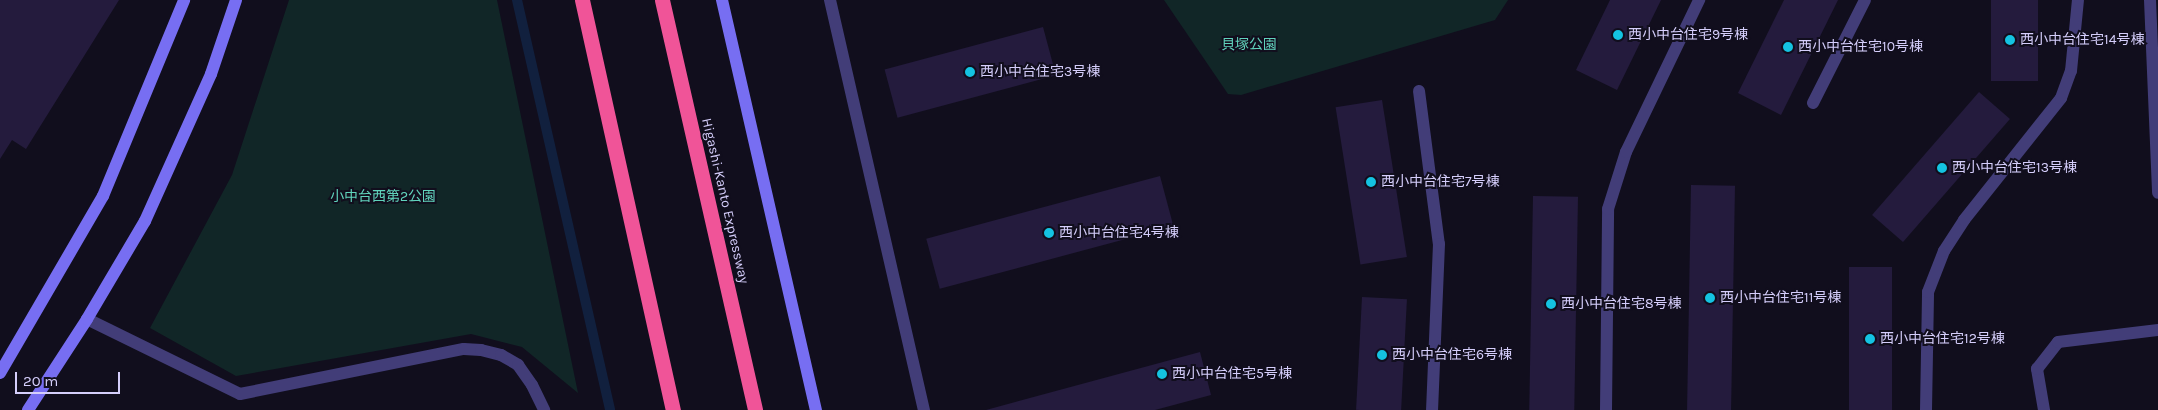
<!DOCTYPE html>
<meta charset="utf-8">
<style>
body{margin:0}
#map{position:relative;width:2158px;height:410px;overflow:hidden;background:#110e1d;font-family:Karla,"Noto Sans JP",sans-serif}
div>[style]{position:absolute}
.green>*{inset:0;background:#112627}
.stream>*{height:10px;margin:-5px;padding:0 5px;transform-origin:5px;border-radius:5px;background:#11203e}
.building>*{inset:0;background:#241b3d;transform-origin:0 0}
.lane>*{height:12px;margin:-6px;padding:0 6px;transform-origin:6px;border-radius:6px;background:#423d78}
.street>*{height:12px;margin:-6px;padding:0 6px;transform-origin:6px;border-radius:6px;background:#423d78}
.secondary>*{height:12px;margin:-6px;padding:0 6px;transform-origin:6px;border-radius:6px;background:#776ef2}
.highway>*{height:15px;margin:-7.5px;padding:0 7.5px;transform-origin:7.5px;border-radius:7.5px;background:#f05498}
.dots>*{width:14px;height:14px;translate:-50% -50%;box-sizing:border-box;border:2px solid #110e1d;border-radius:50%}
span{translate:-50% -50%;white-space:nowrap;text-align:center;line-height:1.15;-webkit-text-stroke:4px #110e1d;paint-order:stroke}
.poi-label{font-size:14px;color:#d5cefb}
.left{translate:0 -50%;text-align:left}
.park-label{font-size:14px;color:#61d3bc}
.street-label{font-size:14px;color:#d5cefb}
.scale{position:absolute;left:15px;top:372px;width:105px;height:22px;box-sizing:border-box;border:2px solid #d5cefb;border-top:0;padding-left:6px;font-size:15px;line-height:18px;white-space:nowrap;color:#d5cefb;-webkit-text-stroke:4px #110e1d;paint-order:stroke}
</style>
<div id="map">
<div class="green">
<div style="clip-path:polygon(289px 0,497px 0,578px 393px,522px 347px,471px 334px,236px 376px,150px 328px,232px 175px)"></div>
<div style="clip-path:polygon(1164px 0,1508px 0,1495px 20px,1241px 95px,1228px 94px)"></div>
</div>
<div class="stream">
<div style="left:517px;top:0;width:420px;rotate:77.2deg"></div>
</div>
<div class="building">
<div style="clip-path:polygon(0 0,119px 0,26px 149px,12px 140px,0 159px)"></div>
<div style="clip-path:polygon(1610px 0,1661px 0,1617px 90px,1576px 70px)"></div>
<div style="clip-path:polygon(1784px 0,1838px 0,1781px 115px,1738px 93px)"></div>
<div style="left:1991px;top:0;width:47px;height:81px"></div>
<div style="left:1043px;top:27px;width:50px;height:164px;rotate:75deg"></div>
<div style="left:1979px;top:92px;width:41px;height:163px;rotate:41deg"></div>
<div style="left:1382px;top:100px;width:159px;height:47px;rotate:81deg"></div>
<div style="left:1160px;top:176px;width:52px;height:242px;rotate:75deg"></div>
<div style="left:1691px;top:185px;width:44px;height:225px;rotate:1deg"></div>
<div style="left:1533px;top:196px;width:45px;height:214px;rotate:1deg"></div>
<div style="left:1849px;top:267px;width:43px;height:143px"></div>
<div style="left:1362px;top:297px;width:45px;height:113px;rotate:3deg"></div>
<div style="clip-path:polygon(1200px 352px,1211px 395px,1155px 410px,986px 410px)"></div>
</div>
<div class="lane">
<div style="left:1419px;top:91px;width:154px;rotate:82.6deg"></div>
<div style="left:1439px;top:244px;width:166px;rotate:92.4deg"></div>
<div style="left:1813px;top:103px;width:115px;rotate:-63.2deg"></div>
<div style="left:1606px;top:410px;width:201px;rotate:-89.4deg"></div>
<div style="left:1608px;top:209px;width:60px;rotate:-72.5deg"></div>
<div style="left:1626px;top:152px;width:169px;rotate:-64.3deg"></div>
<div style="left:1926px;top:410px;width:118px;rotate:-89deg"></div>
<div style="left:1928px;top:292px;width:44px;rotate:-68.7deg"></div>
<div style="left:1944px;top:251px;width:37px;rotate:-57deg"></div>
<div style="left:1964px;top:220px;width:156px;rotate:-51.5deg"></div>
<div style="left:2061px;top:98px;width:29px;rotate:-70deg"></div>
<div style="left:2071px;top:71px;width:71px;rotate:-84.4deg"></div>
</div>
<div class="street">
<div style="left:830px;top:0;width:421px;rotate:77.1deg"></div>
<div style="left:2150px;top:0;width:193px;rotate:87.6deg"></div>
<div style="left:87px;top:319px;width:170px;rotate:26.1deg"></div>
<div style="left:240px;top:394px;width:228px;rotate:-11.4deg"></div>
<div style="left:464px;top:349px;width:17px;rotate:3deg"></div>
<div style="left:481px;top:350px;width:21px;rotate:14deg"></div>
<div style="left:501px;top:355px;width:20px;rotate:30deg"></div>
<div style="left:518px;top:365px;width:24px;rotate:55deg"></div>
<div style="left:532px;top:385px;width:28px;rotate:64deg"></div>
<div style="left:2044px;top:410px;width:42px;rotate:-99.7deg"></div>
<div style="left:2037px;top:369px;width:34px;rotate:-52deg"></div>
<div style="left:2058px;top:342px;width:101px;rotate:-6.8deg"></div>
</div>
<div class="secondary">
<div style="left:722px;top:0;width:421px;rotate:77.1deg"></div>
<div style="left:0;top:373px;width:205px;rotate:-59.8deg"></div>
<div style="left:103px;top:196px;width:212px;rotate:-67.5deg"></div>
<div style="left:28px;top:410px;width:108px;rotate:-57deg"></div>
<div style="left:87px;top:319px;width:114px;rotate:-59.4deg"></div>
<div style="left:145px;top:221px;width:161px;rotate:-65.8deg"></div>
<div style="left:211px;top:74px;width:78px;rotate:-71.3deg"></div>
</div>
<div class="highway">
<div style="left:582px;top:0;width:420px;rotate:77.5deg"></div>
<div style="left:662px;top:0;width:420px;rotate:77.2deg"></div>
</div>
<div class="dots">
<div style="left:1618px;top:35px;background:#14c3e1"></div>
<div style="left:2010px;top:40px;background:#14c3e1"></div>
<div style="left:1788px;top:47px;background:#14c3e1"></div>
<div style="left:970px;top:72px;background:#14c3e1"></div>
<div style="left:1942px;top:168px;background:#14c3e1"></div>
<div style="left:1371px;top:182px;background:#14c3e1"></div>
<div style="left:1049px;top:233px;background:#14c3e1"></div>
<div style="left:1710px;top:298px;background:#14c3e1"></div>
<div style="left:1551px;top:304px;background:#14c3e1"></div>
<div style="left:1870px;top:339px;background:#14c3e1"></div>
<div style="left:1382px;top:355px;background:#14c3e1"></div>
<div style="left:1162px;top:374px;background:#14c3e1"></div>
</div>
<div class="poi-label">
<span class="left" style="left:1628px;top:35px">西小中台住宅9号棟</span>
<span class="left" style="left:2020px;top:40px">西小中台住宅14号棟</span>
<span class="left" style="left:1798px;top:47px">西小中台住宅10号棟</span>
<span class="left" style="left:980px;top:72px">西小中台住宅3号棟</span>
<span class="left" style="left:1952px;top:168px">西小中台住宅13号棟</span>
<span class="left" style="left:1381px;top:182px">西小中台住宅7号棟</span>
<span class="left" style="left:1059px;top:233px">西小中台住宅4号棟</span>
<span class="left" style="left:1720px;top:298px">西小中台住宅11号棟</span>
<span class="left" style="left:1561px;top:304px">西小中台住宅8号棟</span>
<span class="left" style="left:1880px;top:339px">西小中台住宅12号棟</span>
<span class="left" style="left:1392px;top:355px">西小中台住宅6号棟</span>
<span class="left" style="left:1172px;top:374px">西小中台住宅5号棟</span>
</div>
<div class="park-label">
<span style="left:1249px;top:45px">貝塚公園</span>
<span style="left:383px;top:197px">小中台西第2公園</span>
</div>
<div class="street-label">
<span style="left:725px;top:201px;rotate:77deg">Higashi-Kanto Expressway</span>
</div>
<div class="scale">20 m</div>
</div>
